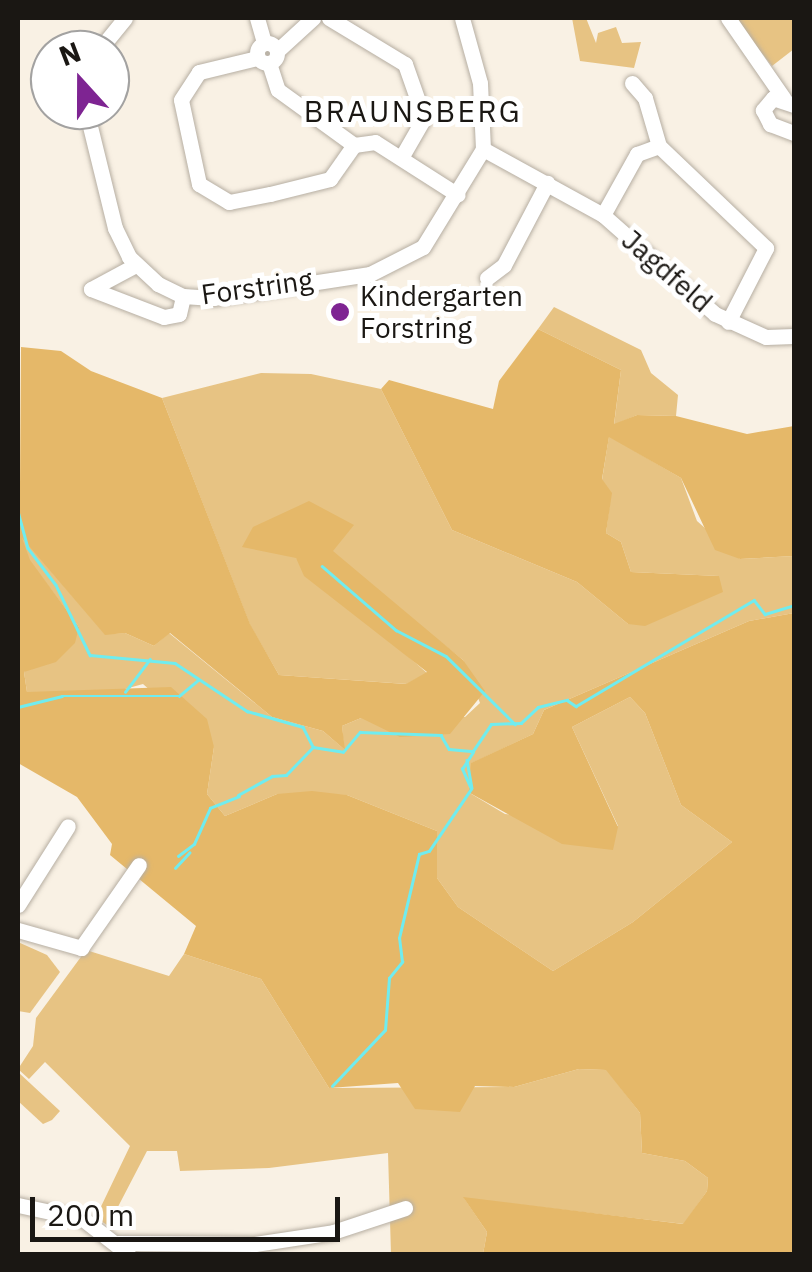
<!DOCTYPE html>
<style>
body{margin:0}
#map{position:relative;width:812px;height:1272px;overflow:hidden;background:#f9f1e4;font-family:"IBM Plex Sans",sans-serif}
div>[style]{position:absolute}
.green>*{inset:0;background:#e7c383}
.forest>*{inset:0;background:#e5b869}
.stream>*{height:2.5px;margin:-1.25px;padding:0 1.25px;transform-origin:1.25px;border-radius:1.25px;background:#70ecef}
.roads{filter:drop-shadow(0 0 2px #b6aea2) drop-shadow(0 0 2px #b6aea2)}
.minor>*{height:15px;margin:-7.5px;padding:0 7.5px;transform-origin:7.5px;border-radius:7.5px;background:#fff}
.minor>.ring{margin:-7.5px;padding:0;box-sizing:content-box;background:none;border:15px solid #fff;border-radius:50%}
.dots>*{width:28px;height:28px;translate:-50% -50%;box-sizing:border-box;border:5px solid #fff;border-radius:50%}
span{translate:-50% -50%;white-space:nowrap;text-align:center;line-height:1.15;-webkit-text-stroke:10px #fff;paint-order:stroke}
.street-label{font-size:28px;color:#1a1713}
.poi-label{font-size:28px;color:#1a1713}
.left{translate:0 -50%;text-align:left}
.neighbourhood-label{font-size:30px;color:#1a1713;letter-spacing:2.5px}
.frame{position:absolute;inset:0;border:20px solid #1a1713;pointer-events:none}
.north{position:absolute;left:30px;top:30px;width:100px;height:100px;box-sizing:border-box;background:#fff;border:2px solid #a3a2a1;border-radius:50%;rotate:339deg;font-size:28px;font-weight:700;line-height:40px;text-align:center;color:#1a1713}
.north::after{content:'';display:block;margin:auto;width:35px;height:45px;background:#7e2492;clip-path:polygon(50% 0,100% 100%,50% 72%,0 100%)}
.scale{position:absolute;left:30px;top:1197px;width:310px;height:45px;box-sizing:border-box;border:5px solid #1a1713;border-top:0;padding-left:12px;font-size:30px;line-height:35px;white-space:nowrap;color:#1a1713;-webkit-text-stroke:8px #fff;paint-order:stroke}
</style>
<div id="map">
<div class="green">
<div style="clip-path:polygon(572px 18px,586px 18px,596px 43px,598px 33px,616px 27px,622px 43px,641px 42px,634px 68px,580px 61px)"></div>
<div style="clip-path:polygon(734px 18px,794px 18px,794px 49px,772px 66px)"></div>
<div style="clip-path:polygon(554px 307px,641px 350px,651px 373px,678px 395px,676px 416px,637px 415px,614px 425px,621px 370px,538px 329px)"></div>
<div style="clip-path:polygon(261px 373px,311px 374px,381px 389px,452px 530px,577px 582px,628px 624px,719px 576px,631px 572px,621px 542px,606px 533px,611px 493px,602px 480px,609px 436px,681px 478px,697px 521px,740px 559px,794px 556px,794px 613px,749px 621px,544px 710px,533px 734px,472px 763px,468px 792px,505px 814px,618px 826px,572px 727px,630px 697px,645px 713px,681px 805px,732px 842px,633px 922px,553px 971px,458px 907px,437px 878px,437px 831px,347px 795px,277px 794px,225px 816px,207px 794px,214px 747px,143px 684px,114px 692px,27px 692px,24px 672px,79px 627px,29px 560px,20px 535px,105px 634px,125px 633px,154px 646px,169px 633px,272px 717px,323px 731px,344px 749px,342px 726px,361px 718px,465px 717px,480px 703px,463px 660px,403px 612px,296px 558px,427px 673px,407px 684px,279px 675px,250px 625px,162px 398px)"></div>
<div style="clip-path:polygon(18px 942px,47px 955px,60px 972px,30px 1013px,18px 1011px)"></div>
<div style="clip-path:polygon(86px 950px,169px 976px,184px 954px,261px 979px,329px 1088px,514px 1087px,579px 1069px,607px 1070px,640px 1113px,642px 1153px,685px 1161px,708px 1178px,707px 1191px,684px 1224px,464px 1198px,487px 1232px,483px 1254px,391px 1254px,388px 1153px,269px 1168px,180px 1171px,177px 1151px,147px 1151px,108px 1226px,96px 1217px,130px 1146px,45px 1062px,29px 1079px,18px 1069px,33px 1046px,36px 1018px)"></div>
<div style="clip-path:polygon(18px 1072px,60px 1111px,52px 1120px,43px 1124px,18px 1101px)"></div>
</div>
<div class="forest">
<div style="clip-path:polygon(538px 329px,621px 370px,614px 424px,637px 415px,676px 416px,747px 434px,794px 426px,794px 556px,740px 559px,715px 550px,681px 478px,609px 437px,602px 479px,612px 493px,606px 533px,621px 542px,631px 572px,719px 576px,723px 592px,645px 626px,628px 624px,577px 582px,452px 530px,381px 389px,389px 380px,493px 409px,499px 381px)"></div>
<div style="clip-path:polygon(21px 347px,61px 351px,91px 371px,162px 398px,250px 624px,279px 675px,406px 684px,427px 672px,304px 576px,296px 558px,242px 547px,253px 527px,309px 501px,354px 525px,333px 551px,463px 660px,485px 691px,450px 734px,400px 737px,361px 718px,342px 726px,345px 750px,323px 731px,272px 717px,170px 633px,154px 646px,125px 633px,105px 635px,22px 538px,30px 560px,79px 627px,75px 643px,56px 662px,24px 672px,27px 692px,171px 687px,207px 719px,214px 747px,207px 794px,225px 816px,277px 794px,312px 791px,347px 795px,437px 831px,437px 878px,458px 907px,553px 971px,633px 922px,732px 842px,681px 805px,645px 713px,630px 697px,572px 727px,618px 827px,613px 850px,562px 844px,468px 792px,471px 763px,533px 734px,544px 710px,749px 621px,794px 613px,794px 1254px,483px 1254px,487px 1232px,463px 1197px,683px 1224px,707px 1191px,708px 1178px,685px 1161px,642px 1153px,640px 1113px,606px 1070px,579px 1069px,514px 1087px,475px 1086px,460px 1112px,415px 1109px,398px 1083px,329px 1088px,261px 979px,184px 954px,196px 926px,110px 855px,112px 844px,77px 797px,18px 763px)"></div>
</div>
<div class="stream">
<div style="left:18px;top:511px;width:38px;rotate:75deg"></div>
<div style="left:28px;top:548px;width:46px;rotate:52.9deg"></div>
<div style="left:56px;top:585px;width:78px;rotate:64.1deg"></div>
<div style="left:90px;top:655px;width:85px;rotate:5.4deg"></div>
<div style="left:175px;top:663px;width:87px;rotate:33.7deg"></div>
<div style="left:247px;top:711px;width:58px;rotate:15.9deg"></div>
<div style="left:303px;top:727px;width:22px;rotate:63deg"></div>
<div style="left:322px;top:566px;width:98px;rotate:40.9deg"></div>
<div style="left:396px;top:630px;width:56px;rotate:27.5deg"></div>
<div style="left:446px;top:656px;width:97px;rotate:44.6deg"></div>
<div style="left:125px;top:692px;width:41px;rotate:-52.9deg"></div>
<div style="left:18px;top:707px;width:45px;rotate:-14deg"></div>
<div style="left:62px;top:696px;width:117px"></div>
<div style="left:179px;top:696px;width:25px;rotate:-40deg"></div>
<div style="left:467px;top:760px;width:28px;rotate:80deg"></div>
<div style="left:238px;top:795px;width:39px;rotate:-29deg"></div>
<div style="left:272px;top:776px;width:14px;rotate:-4deg"></div>
<div style="left:286px;top:775px;width:39px;rotate:-46deg"></div>
<div style="left:313px;top:747px;width:30px;rotate:9deg"></div>
<div style="left:343px;top:752px;width:26px;rotate:-50deg"></div>
<div style="left:360px;top:732px;width:81px;rotate:2.1deg"></div>
<div style="left:441px;top:735px;width:16px;rotate:60deg"></div>
<div style="left:449px;top:749px;width:24px;rotate:5deg"></div>
<div style="left:473px;top:751px;width:32px;rotate:-56deg"></div>
<div style="left:491px;top:724px;width:30px;rotate:-2deg"></div>
<div style="left:521px;top:723px;width:23px;rotate:-43deg"></div>
<div style="left:538px;top:707px;width:30px;rotate:-14deg"></div>
<div style="left:567px;top:700px;width:11px;rotate:34deg"></div>
<div style="left:576px;top:706px;width:207px;rotate:-30.8deg"></div>
<div style="left:754px;top:600px;width:18px;rotate:52deg"></div>
<div style="left:765px;top:614px;width:30px;rotate:-17deg"></div>
<div style="left:178px;top:856px;width:20px;rotate:-37deg"></div>
<div style="left:194px;top:844px;width:39px;rotate:-66deg"></div>
<div style="left:210px;top:808px;width:31px;rotate:-22deg"></div>
<div style="left:175px;top:868px;width:21px;rotate:-47deg"></div>
<div style="left:332px;top:1086px;width:77px;rotate:-46.6deg"></div>
<div style="left:385px;top:1030px;width:52px;rotate:-85.6deg"></div>
<div style="left:389px;top:978px;width:21px;rotate:-51deg"></div>
<div style="left:402px;top:962px;width:24px;rotate:-97deg"></div>
<div style="left:399px;top:938px;width:86px;rotate:-76.6deg"></div>
<div style="left:419px;top:854px;width:10px;rotate:-17deg"></div>
<div style="left:429px;top:851px;width:75px;rotate:-55.9deg"></div>
<div style="left:471px;top:789px;width:22px;rotate:-114deg"></div>
<div style="left:462px;top:769px;width:20px;rotate:-57deg"></div>
</div>
<div class="roads">
<div class="minor">
<div style="left:257px;top:18px;width:26px;rotate:74deg"></div>
<div style="left:329px;top:18px;width:89px;rotate:31.2deg"></div>
<div style="left:405px;top:64px;width:57px;rotate:70.6deg"></div>
<div style="left:424px;top:118px;width:46px;rotate:119.9deg"></div>
<div style="left:728px;top:18px;width:98px;rotate:55.3deg"></div>
<div class="ring" style="left:257px;top:43px;width:5px;height:5px"></div>
<div style="left:99px;top:50px;width:41px;rotate:-50.9deg"></div>
<div style="left:277px;top:51px;width:49px;rotate:-42.5deg"></div>
<div style="left:257px;top:58px;width:60px;rotate:166.4deg"></div>
<div style="left:199px;top:72px;width:33px;rotate:123deg"></div>
<div style="left:181px;top:100px;width:86px;rotate:77.9deg"></div>
<div style="left:199px;top:184px;width:35px;rotate:31deg"></div>
<div style="left:229px;top:202px;width:42px;rotate:-11deg"></div>
<div style="left:270px;top:194px;width:62px;rotate:-14deg"></div>
<div style="left:330px;top:179px;width:42px;rotate:-54.8deg"></div>
<div style="left:269px;top:63px;width:28px;rotate:72deg"></div>
<div style="left:278px;top:90px;width:94px;rotate:35.9deg"></div>
<div style="left:632px;top:83px;width:20px;rotate:49deg"></div>
<div style="left:645px;top:98px;width:50px;rotate:73.7deg"></div>
<div style="left:794px;top:105px;width:22px;rotate:-162deg"></div>
<div style="left:773px;top:98px;width:16px;rotate:130deg"></div>
<div style="left:763px;top:110px;width:16px;rotate:63deg"></div>
<div style="left:770px;top:124px;width:26px;rotate:21deg"></div>
<div style="left:86px;top:110px;width:122px;rotate:76.2deg"></div>
<div style="left:115px;top:228px;width:32px;rotate:64deg"></div>
<div style="left:129px;top:257px;width:40px;rotate:43deg"></div>
<div style="left:158px;top:284px;width:28px;rotate:26deg"></div>
<div style="left:183px;top:296px;width:30px;rotate:4deg"></div>
<div style="left:213px;top:298px;width:159px;rotate:-8.7deg"></div>
<div style="left:370px;top:274px;width:59px;rotate:-27deg"></div>
<div style="left:423px;top:247px;width:115px;rotate:-58.5deg"></div>
<div style="left:483px;top:149px;width:66px;rotate:-92.6deg"></div>
<div style="left:480px;top:83px;width:67px;rotate:-105.5deg"></div>
<div style="left:354px;top:145px;width:21px;rotate:-8deg"></div>
<div style="left:375px;top:142px;width:98px;rotate:32.6deg"></div>
<div style="left:483px;top:149px;width:137px;rotate:28.8deg"></div>
<div style="left:603px;top:215px;width:149px;rotate:41.5deg"></div>
<div style="left:715px;top:314px;width:56px;rotate:24.3deg"></div>
<div style="left:766px;top:337px;width:28px;rotate:-2deg"></div>
<div style="left:603px;top:215px;width:70px;rotate:-60.9deg"></div>
<div style="left:637px;top:154px;width:23px;rotate:-20deg"></div>
<div style="left:659px;top:146px;width:148px;rotate:43.6deg"></div>
<div style="left:766px;top:248px;width:83px;rotate:117.2deg"></div>
<div style="left:487px;top:278px;width:21px;rotate:-37deg"></div>
<div style="left:504px;top:265px;width:93px;rotate:-62.3deg"></div>
<div style="left:91px;top:289px;width:78px;rotate:21deg"></div>
<div style="left:164px;top:317px;width:15px;rotate:-11deg"></div>
<div style="left:179px;top:314px;width:18px;rotate:-77deg"></div>
<div style="left:91px;top:289px;width:51px;rotate:-28.1deg"></div>
<div style="left:18px;top:905px;width:93px;rotate:-57.7deg"></div>
<div style="left:18px;top:930px;width:66px;rotate:15.9deg"></div>
<div style="left:81px;top:948px;width:101px;rotate:-55.1deg"></div>
<div style="left:18px;top:1205px;width:66px;rotate:12.2deg"></div>
<div style="left:83px;top:1219px;width:57px;rotate:37.9deg"></div>
<div style="left:118px;top:1243px;width:137px;rotate:0.4deg"></div>
<div style="left:255px;top:1244px;width:79px;rotate:-8.7deg"></div>
<div style="left:333px;top:1232px;width:76px;rotate:-18.4deg"></div>
</div>
</div>
<div class="dots">
<div style="left:340px;top:312px;background:#7e2492"></div>
</div>
<div class="street-label">
<span style="left:667px;top:271px;rotate:41deg">Jagdfeld</span>
<span style="left:257px;top:287px;rotate:-8deg">Forstring</span>
</div>
<div class="poi-label">
<span class="left" style="left:360px;top:312px">Kindergarten<br>Forstring</span>
</div>
<div class="neighbourhood-label">
<span style="left:413px;top:111px">BRAUNSBERG</span>
</div>
<div class="frame"></div>
<div class="north">N</div>
<div class="scale">200 m</div>
</div>
